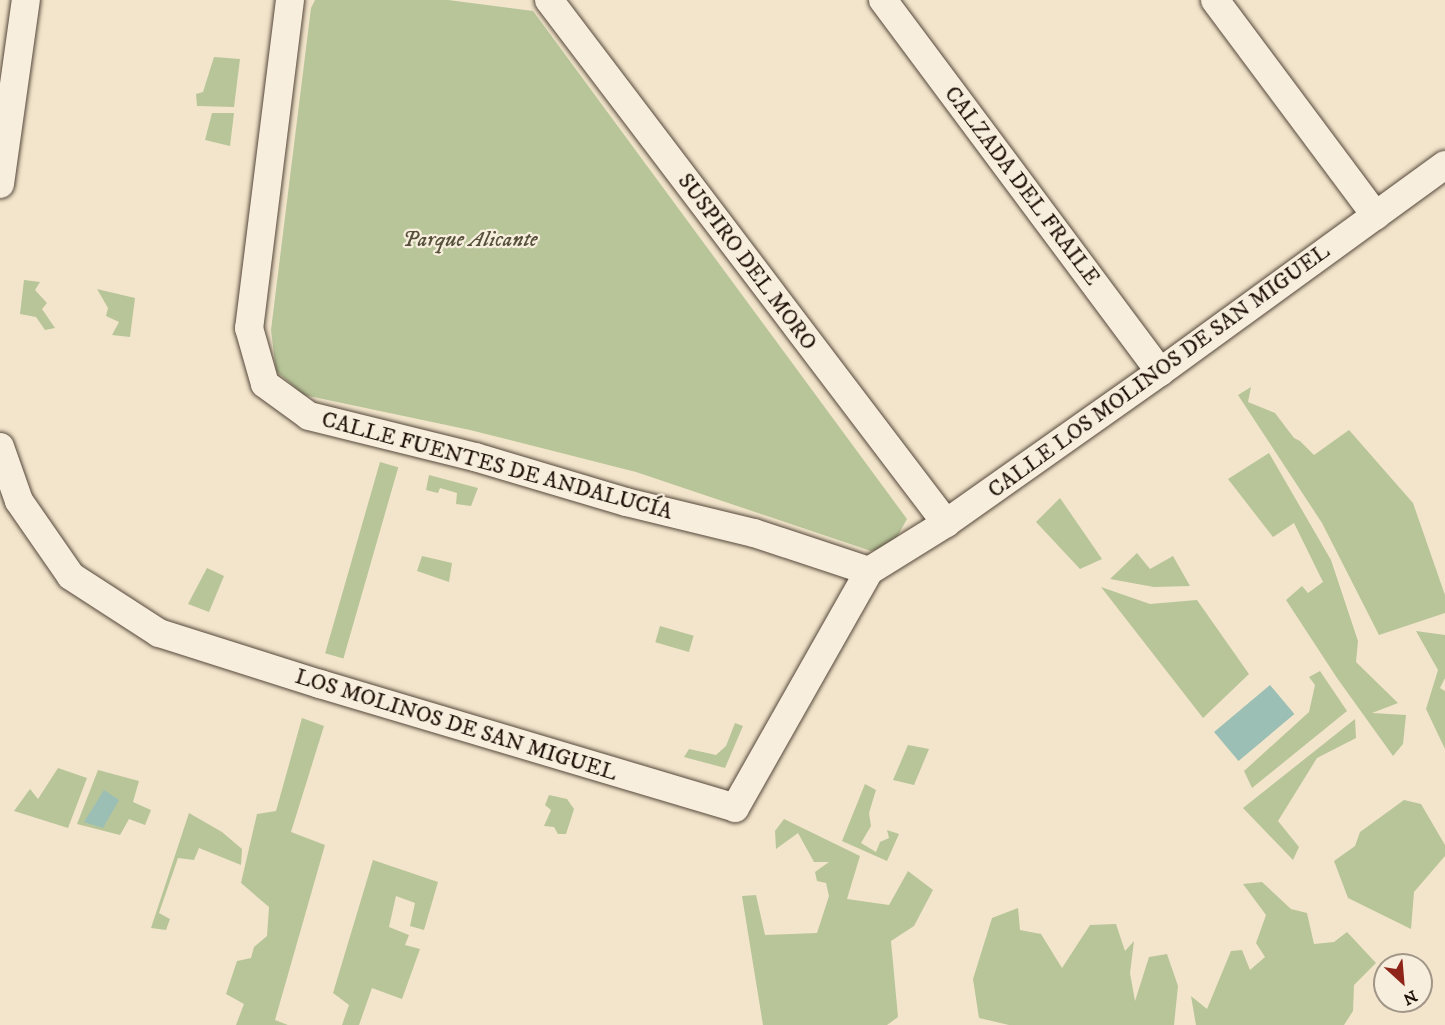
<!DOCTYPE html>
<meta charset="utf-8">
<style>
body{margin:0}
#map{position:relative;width:1445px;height:1025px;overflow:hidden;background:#f2e5cb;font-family:"IM FELL DW Pica",serif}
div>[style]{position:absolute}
.green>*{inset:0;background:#b8c599;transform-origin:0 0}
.water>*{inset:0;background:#9bbfb5;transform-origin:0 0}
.roads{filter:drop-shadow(0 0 2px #55473a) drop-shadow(0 0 2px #55473a)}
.street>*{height:28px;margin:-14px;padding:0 14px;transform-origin:14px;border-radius:14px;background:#f7eedd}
span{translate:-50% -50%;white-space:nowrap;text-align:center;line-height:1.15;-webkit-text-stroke:4.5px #f7eedd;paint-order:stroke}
.street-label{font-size:22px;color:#211209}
.park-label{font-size:22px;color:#56513b;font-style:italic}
.north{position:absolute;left:1373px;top:953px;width:60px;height:60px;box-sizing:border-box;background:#f7eedd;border:2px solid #a19688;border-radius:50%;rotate:154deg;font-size:16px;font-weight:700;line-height:24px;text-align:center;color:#211209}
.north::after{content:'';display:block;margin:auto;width:21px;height:27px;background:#8f2418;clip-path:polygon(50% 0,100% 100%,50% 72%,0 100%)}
</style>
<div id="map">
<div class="green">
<div style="clip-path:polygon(315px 0,448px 0,533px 11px,907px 519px,892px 546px,871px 551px,636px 472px,470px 430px,304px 395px,276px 371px,271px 330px,311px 8px)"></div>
<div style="clip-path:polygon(214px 57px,240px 59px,234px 107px,197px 106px,196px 94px,203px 92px)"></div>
<div style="clip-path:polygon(212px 113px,234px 113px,230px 146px,205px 140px)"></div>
<div style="clip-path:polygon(24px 280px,40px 282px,35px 290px,47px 303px,42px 309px,55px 328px,45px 330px,36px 317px,20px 314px)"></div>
<div style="clip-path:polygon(97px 289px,135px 298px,130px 337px,112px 335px,119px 322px,106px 316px,108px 308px)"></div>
<div style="clip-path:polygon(1251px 387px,1248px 402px,1275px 413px,1294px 438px,1300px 441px,1314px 455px,1349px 430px,1413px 503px,1445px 595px,1445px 613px,1379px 635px,1322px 523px,1238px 395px)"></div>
<div style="clip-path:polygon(1269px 453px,1331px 560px,1358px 641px,1356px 662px,1398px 703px,1372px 713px,1406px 715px,1403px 744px,1393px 756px,1337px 678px,1286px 600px,1302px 586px,1308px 593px,1323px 582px,1294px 523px,1273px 537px,1228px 479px)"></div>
<div style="left:380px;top:462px;width:19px;height:199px;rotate:16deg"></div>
<div style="clip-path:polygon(429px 475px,478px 488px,471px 506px,456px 504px,457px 493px,440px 488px,438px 493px,426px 490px)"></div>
<div style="clip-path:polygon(1060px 498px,1102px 559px,1080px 569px,1036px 522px)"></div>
<div style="clip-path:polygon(1137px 553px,1150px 569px,1173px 556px,1190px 586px,1154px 587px,1110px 579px)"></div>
<div style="clip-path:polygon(422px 556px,452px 563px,449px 582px,417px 571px)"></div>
<div style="clip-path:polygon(207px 568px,224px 576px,209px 612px,188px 604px)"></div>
<div style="clip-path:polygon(1101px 587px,1150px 604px,1197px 600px,1249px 674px,1203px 718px)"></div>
<div style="left:660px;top:626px;width:35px;height:17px;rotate:16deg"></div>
<div style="clip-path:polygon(1416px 631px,1445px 635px,1445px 678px,1440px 688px,1445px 691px,1445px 749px,1426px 709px,1438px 670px)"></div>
<div style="clip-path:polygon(1320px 671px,1347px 711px,1252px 788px,1244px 771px,1309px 712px,1315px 685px,1309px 677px)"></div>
<div style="clip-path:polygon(302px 718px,324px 726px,291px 832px,325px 845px,275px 1020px,288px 1025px,236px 1025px,244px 1004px,226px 994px,237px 961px,251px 958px,254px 947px,267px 936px,269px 907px,241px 883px,257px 814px,276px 811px)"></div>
<div style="clip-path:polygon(1355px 719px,1356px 738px,1317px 758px,1278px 821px,1299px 847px,1293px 860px,1243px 808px)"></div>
<div style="clip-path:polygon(735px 723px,743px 726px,725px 768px,684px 757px,689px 749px,716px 755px,726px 746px)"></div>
<div style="clip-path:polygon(908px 745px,929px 749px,914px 785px,893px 780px)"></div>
<div style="clip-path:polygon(58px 768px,87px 778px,68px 828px,14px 811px,30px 789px,38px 799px)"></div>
<div style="clip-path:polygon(98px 770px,139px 781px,133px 802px,151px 810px,145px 825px,129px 819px,120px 835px,77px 824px)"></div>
<div style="clip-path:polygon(865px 784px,876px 790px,869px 813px,871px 826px,861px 843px,876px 852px,880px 842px,889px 838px,887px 830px,899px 834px,887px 861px,842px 841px)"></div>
<div style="clip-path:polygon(549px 795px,567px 799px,574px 809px,566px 834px,558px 834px,554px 827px,544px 826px,551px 810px,545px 805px)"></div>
<div style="clip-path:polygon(1404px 800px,1421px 804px,1445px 845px,1445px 856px,1414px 892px,1411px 929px,1348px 898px,1334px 861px,1355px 846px,1360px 832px)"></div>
<div style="clip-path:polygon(189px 813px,222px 832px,242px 849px,241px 865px,199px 848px,194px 860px,178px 858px,159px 913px,170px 919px,166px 930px,151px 928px)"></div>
<div style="clip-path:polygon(784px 819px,860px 856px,847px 899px,889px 905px,908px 871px,933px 890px,914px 926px,891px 941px,898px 1017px,887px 1025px,763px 1025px,742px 896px,756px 895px,765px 935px,817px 933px,829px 896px,826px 883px,817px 881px,815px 872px,829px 862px,814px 862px,798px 833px,776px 849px,775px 831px)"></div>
<div style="clip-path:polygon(373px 860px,438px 882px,424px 930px,410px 926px,415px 903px,396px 896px,389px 927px,409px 935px,405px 945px,420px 949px,402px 999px,372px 988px,359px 1025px,342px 1025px,349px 1005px,333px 993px)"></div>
<div style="clip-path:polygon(1262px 882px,1291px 909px,1307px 913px,1314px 944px,1334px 942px,1347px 932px,1376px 963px,1354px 985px,1353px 1011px,1344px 1025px,1196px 1025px,1191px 996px,1207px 1009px,1231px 951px,1242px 950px,1250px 970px,1265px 957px,1256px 943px,1266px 915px,1243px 884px)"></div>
<div style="clip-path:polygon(1018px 908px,1020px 930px,1041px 934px,1062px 968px,1090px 925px,1116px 924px,1125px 951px,1134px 941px,1130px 973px,1135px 1001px,1149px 957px,1167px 954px,1178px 986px,1174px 1025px,1009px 1025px,979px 1018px,973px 979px,992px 918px)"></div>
</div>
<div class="water">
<div style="left:1270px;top:685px;width:38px;height:73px;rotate:50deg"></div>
<div style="clip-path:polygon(104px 790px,119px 800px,103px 828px,84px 822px)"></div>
</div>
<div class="roads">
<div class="street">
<div style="left:290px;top:0;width:331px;rotate:97.1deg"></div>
<div style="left:249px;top:328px;width:58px;rotate:74.1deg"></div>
<div style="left:265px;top:384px;width:54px;rotate:36deg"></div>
<div style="left:309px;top:416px;width:171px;rotate:13.9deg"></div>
<div style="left:475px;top:457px;width:158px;rotate:16.6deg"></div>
<div style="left:626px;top:502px;width:132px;rotate:13.6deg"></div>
<div style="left:754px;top:533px;width:121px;rotate:18.3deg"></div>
<div style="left:549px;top:0;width:657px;rotate:52.8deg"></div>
<div style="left:883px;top:0;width:464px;rotate:53.3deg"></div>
<div style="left:1215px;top:0;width:269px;rotate:53.3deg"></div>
<div style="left:0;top:184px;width:186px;rotate:-82deg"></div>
<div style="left:0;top:447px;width:57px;rotate:70.6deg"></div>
<div style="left:19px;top:501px;width:91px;rotate:55.3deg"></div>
<div style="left:71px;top:576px;width:105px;rotate:32.9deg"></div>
<div style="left:159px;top:633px;width:169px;rotate:17.6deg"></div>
<div style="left:320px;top:684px;width:433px;rotate:16.6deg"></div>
<div style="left:735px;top:808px;width:272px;rotate:-60.5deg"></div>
<div style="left:869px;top:571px;width:91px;rotate:-31.9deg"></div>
<div style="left:946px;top:523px;width:262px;rotate:-35.2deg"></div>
<div style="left:1160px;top:372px;width:352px;rotate:-36deg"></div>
</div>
</div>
<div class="street-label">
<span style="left:1022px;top:186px;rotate:53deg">CALZADA DEL FRAILE</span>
<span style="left:747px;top:262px;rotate:53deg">SUSPIRO DEL MORO</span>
<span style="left:1159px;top:371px;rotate:-36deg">CALLE LOS MOLINOS DE SAN MIGUEL</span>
<span style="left:497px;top:466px;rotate:15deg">CALLE FUENTES DE ANDALUCÍA</span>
<span style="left:456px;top:725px;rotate:17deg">LOS MOLINOS DE SAN MIGUEL</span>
</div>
<div class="park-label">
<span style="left:470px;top:240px">Parque Alicante</span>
</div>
<div class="north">N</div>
</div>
